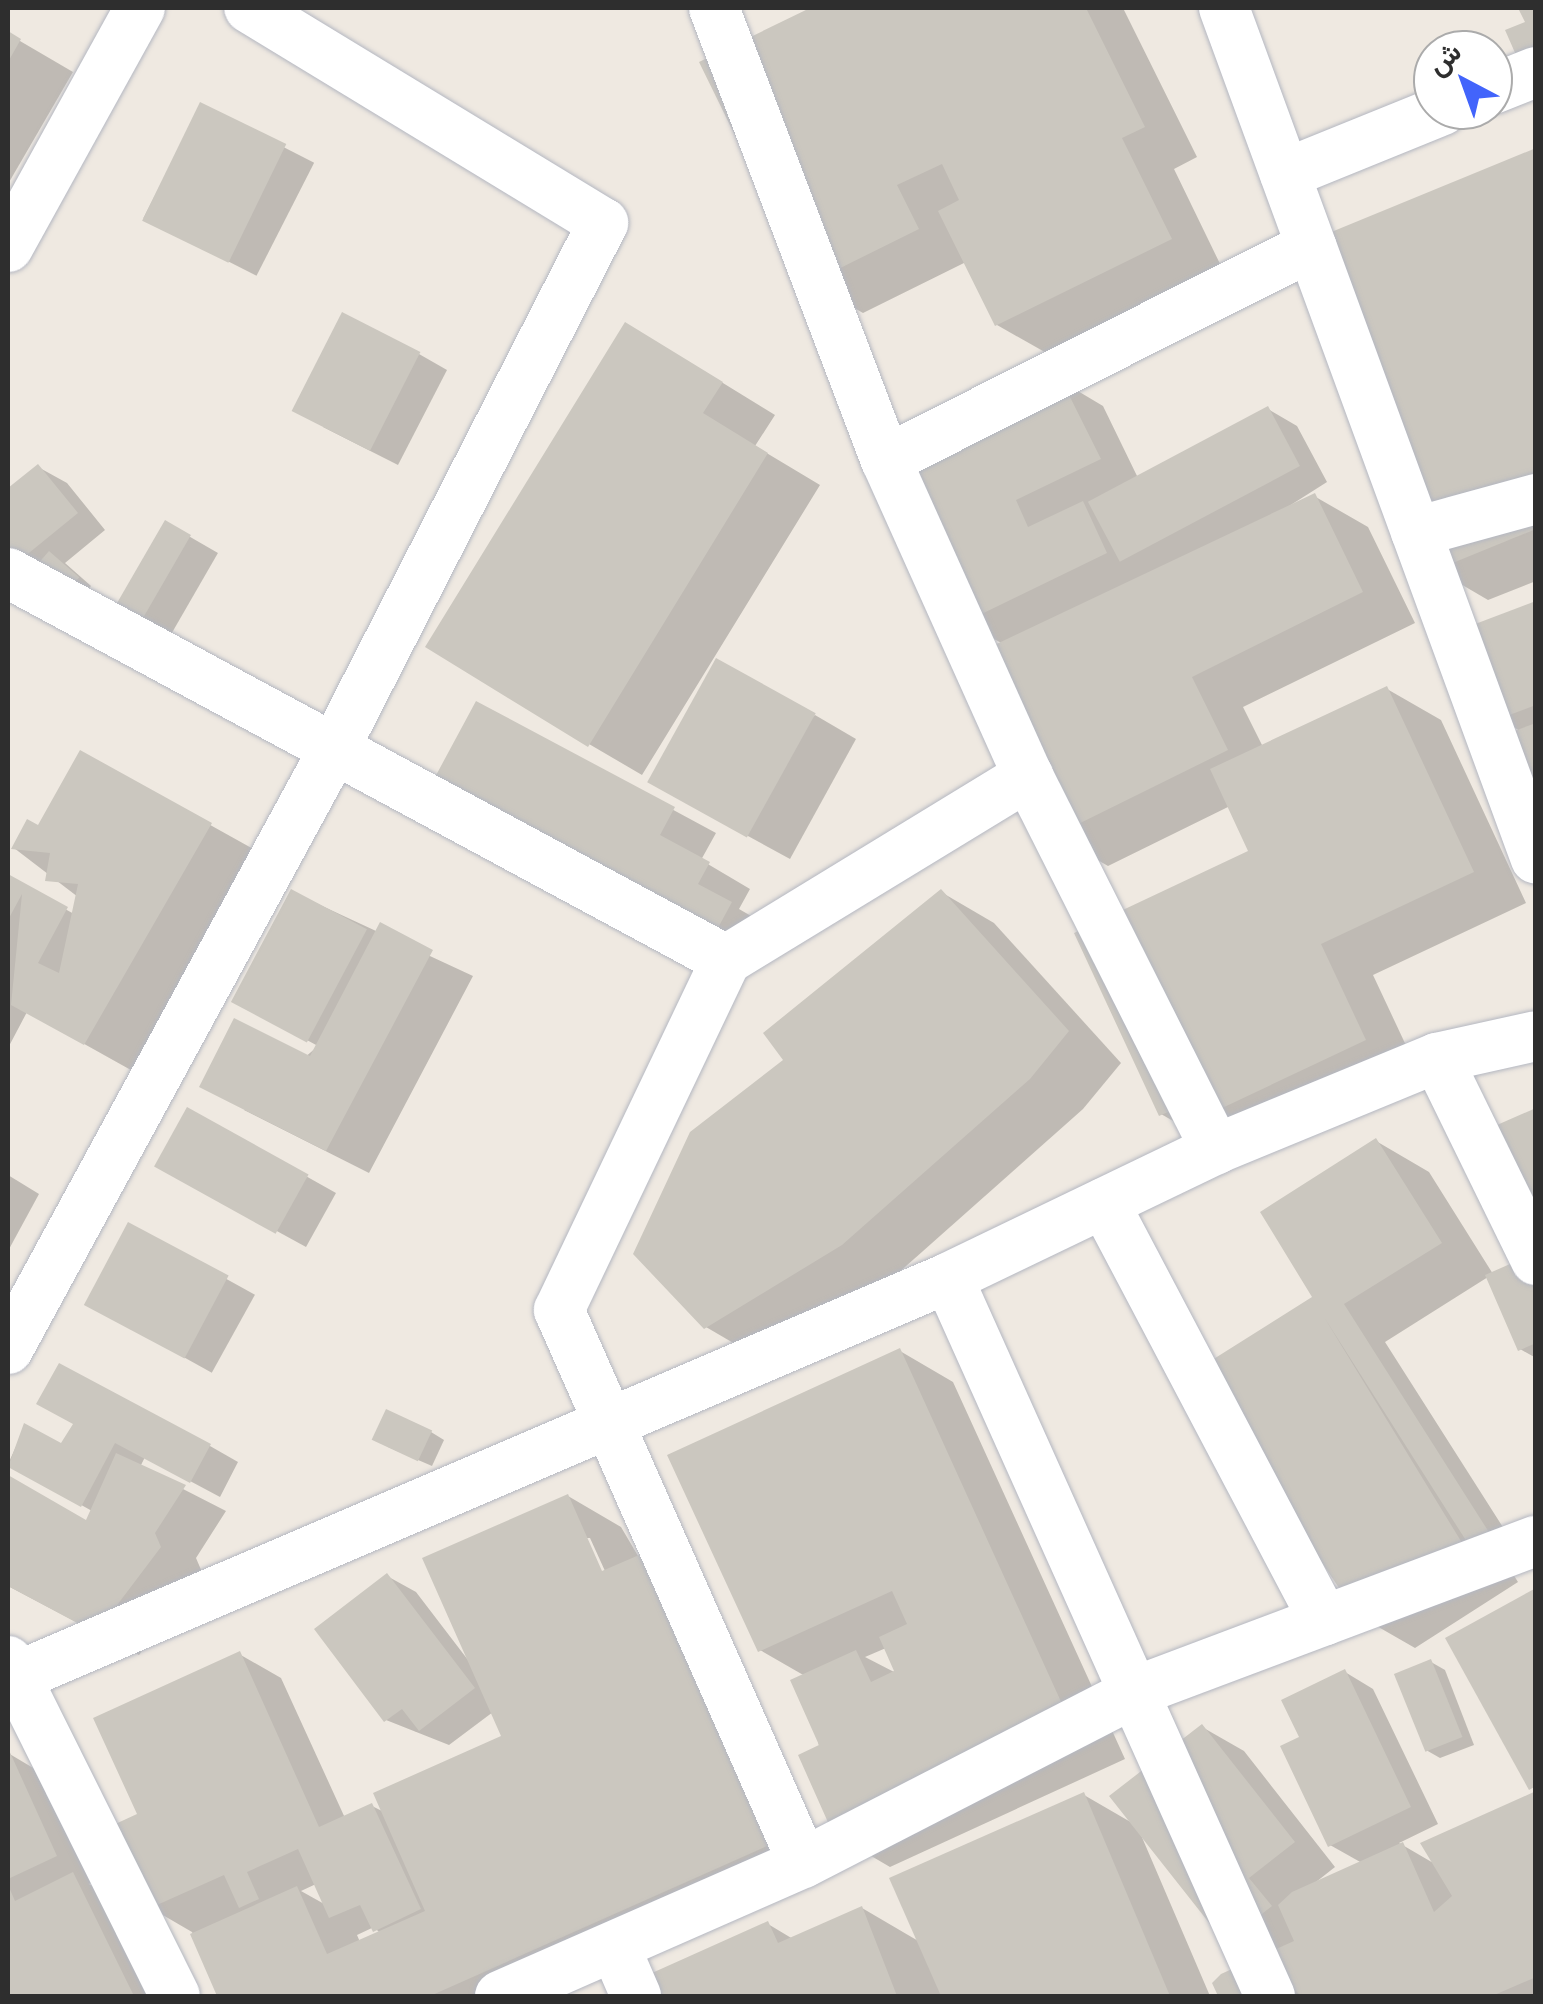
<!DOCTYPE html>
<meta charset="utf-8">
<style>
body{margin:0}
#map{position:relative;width:1543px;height:2004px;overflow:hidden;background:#efe9e1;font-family:Signika,Vazirmatn,sans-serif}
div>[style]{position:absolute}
.shadow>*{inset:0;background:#0003;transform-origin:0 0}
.building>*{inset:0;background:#cbc7bf;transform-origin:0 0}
.roads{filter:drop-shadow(0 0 2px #b4b7c1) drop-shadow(0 0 2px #b4b7c1)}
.minor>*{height:50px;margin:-25px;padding:0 25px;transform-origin:25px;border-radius:25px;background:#fff}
span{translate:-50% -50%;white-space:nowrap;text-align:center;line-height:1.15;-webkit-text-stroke:8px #fff;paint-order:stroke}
.frame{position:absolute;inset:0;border:10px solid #2e2e2e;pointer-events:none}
.north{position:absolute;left:1413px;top:30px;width:100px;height:100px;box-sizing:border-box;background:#fff;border:2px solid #ababab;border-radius:50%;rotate:319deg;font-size:28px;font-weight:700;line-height:40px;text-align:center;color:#2e2e2e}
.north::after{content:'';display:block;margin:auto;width:35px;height:45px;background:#4264fb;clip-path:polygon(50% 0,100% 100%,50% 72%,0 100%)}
</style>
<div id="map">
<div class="shadow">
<div style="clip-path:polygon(816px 8px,1123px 8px,1197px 157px,1174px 169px,1223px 270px,1050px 355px,997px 325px,966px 262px,863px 313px,809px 282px,703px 63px)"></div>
<div style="clip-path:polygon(8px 34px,73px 72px,8px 184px)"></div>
<div style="left:201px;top:105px;width:127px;height:127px;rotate:27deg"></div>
<div style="clip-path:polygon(1536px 151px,1536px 581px,1488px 600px,1435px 569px)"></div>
<div style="clip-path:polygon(419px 354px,447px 370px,398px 465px,323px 427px)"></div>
<div style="clip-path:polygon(679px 356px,775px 415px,755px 446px,820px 485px,642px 775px,589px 744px)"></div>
<div style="clip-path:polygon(1061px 381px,1103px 406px,1138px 478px,1268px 409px,1297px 426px,1327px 482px,1275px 515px,1314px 496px,1368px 527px,1415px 623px,1243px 707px,1263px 747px,1387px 689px,1441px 720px,1526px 903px,1373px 975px,1418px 1071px,1215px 1145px,1161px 1114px,1252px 852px,1230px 806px,1108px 866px,1054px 835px,1003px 644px,964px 622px)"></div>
<div style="clip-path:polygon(38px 467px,67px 483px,105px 530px,65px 563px,91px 586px,65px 616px,8px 584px,8px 492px)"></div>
<div style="left:166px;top:523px;width:60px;height:122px;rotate:30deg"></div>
<div style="clip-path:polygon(1536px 604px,1536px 816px,1520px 731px,1498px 718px)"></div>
<div style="clip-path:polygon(477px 704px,716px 833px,701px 860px,750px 889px,739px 909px,772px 928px,749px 972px)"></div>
<div style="clip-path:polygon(815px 715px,856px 739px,790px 859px,693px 806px)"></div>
<div style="clip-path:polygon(81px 753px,264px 855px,138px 1074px,27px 1012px,8px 1048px,8px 877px,74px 914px,78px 897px,14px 848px,39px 828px)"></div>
<div style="clip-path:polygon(292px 892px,473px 976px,369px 1173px,244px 1110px,318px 1046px,262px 1016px)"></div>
<div style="clip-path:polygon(941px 892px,994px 923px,1121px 1063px,1083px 1109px,896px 1275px,759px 1358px,706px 1327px,787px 1060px)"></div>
<div style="clip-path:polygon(188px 1110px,336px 1193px,306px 1247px,186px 1181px)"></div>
<div style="clip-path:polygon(1376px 1141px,1429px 1172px,1493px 1274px,1536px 1255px,1536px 1358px,1520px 1349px,1488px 1277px,1385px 1342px,1520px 1554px,1506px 1563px,1518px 1582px,1415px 1648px,1361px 1617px,1316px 1298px)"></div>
<div style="clip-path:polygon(8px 1175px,39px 1194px,8px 1251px)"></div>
<div style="left:129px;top:1225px;width:144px;height:89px;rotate:29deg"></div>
<div style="clip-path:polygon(evenodd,900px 1351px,953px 1382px,1125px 1759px,890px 1867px,837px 1836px,805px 1676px,760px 1650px,900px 1351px,886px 1648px,898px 1674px,865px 1657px,886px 1648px)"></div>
<div style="clip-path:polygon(76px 1424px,210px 1446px,238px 1462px,220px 1497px,145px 1457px,140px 1467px,226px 1511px,196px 1558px,202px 1572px,139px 1655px,8px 1586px,8px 1478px,87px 1523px,92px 1511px,8px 1464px,25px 1427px,62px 1447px)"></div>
<div style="clip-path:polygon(431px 1432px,444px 1440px,432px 1466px,388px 1447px)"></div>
<div style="clip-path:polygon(evenodd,568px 1496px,621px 1527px,826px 1874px,550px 1996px,220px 1996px,192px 1932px,149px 1907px,140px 1816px,239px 1654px,281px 1678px,345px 1818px,372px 1806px,384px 1812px,504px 1737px,493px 1712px,449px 1745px,386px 1720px,387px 1576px,416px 1592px,468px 1660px,568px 1496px,585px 1538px,590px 1538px,610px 1582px,605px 1584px,585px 1538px,568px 1496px,316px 1884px,326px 1905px,301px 1891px,316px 1884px,568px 1496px,374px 1927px,380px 1933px,360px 1942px,357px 1935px,374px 1927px)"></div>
<div style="clip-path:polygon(1431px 1662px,1445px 1670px,1474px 1745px,1440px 1758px,1426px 1750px)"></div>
<div style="clip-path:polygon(1345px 1672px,1373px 1689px,1438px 1824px,1399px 1843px,1435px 1864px,1536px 1793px,1536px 1996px,1221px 1996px,1215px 1984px,1261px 1960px,1141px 1835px,1210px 1996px,630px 1996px,768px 1924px,793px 1939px,862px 1908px,920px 1942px,1084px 1795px,1134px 1824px,1202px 1727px,1244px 1751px,1335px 1867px,1316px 1882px,1362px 1863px,1330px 1845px,1303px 1738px)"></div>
<div style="clip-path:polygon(8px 1753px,50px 1778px,97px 1880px,89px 1884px,127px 1906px,171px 1996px,8px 1996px)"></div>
</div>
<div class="building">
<div style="clip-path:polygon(810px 8px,1086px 8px,1145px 127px,1122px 138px,1172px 239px,995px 326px,938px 211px,959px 200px,942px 164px,897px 185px,919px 229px,808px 284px,699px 62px)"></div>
<div style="clip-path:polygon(1518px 8px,1536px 8px,1536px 76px,1527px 80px,1505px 30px,1525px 22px)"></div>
<div style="clip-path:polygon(8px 31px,21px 39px,8px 62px)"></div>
<div style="left:200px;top:102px;width:96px;height:132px;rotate:26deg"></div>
<div style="clip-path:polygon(1536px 148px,1536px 529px,1433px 571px,1307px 242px)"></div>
<div style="left:342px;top:312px;width:88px;height:111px;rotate:27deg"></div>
<div style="clip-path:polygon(625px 322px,723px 382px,703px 413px,768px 453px,588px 747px,425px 647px)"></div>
<div style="clip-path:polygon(1061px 379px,1101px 459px,1016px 500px,1028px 527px,1083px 501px,1107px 553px,963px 623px,876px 468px)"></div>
<div style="left:1268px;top:406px;width:68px;height:204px;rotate:62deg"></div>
<div style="clip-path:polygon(38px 464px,78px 513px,8px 570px,8px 488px)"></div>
<div style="clip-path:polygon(1315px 493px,1363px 592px,1192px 677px,1228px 750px,1052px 837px,965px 659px)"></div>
<div style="left:165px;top:520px;width:30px;height:126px;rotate:30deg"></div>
<div style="left:49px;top:551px;width:40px;height:45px;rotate:41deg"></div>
<div style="clip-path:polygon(1536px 601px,1536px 705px,1496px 720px,1462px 629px)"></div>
<div style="left:716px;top:658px;width:114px;height:142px;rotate:29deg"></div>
<div style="clip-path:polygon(1387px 686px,1474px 872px,1321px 944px,1366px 1040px,1203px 1117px,1195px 1100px,1159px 1116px,1074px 933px,1248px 851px,1210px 769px)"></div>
<div style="clip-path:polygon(476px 701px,675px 807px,660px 835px,710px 862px,698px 884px,732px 902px,706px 950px,413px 818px)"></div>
<div style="clip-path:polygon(1536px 723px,1536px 803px,1492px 739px)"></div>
<div style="clip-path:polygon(80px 750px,212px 823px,84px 1045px,11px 1005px,22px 894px,8px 920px,8px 874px,68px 907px,38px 963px,59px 973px,78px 884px,45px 881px,50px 853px,11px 849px,27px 819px,38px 825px)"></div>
<div style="left:291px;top:889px;width:86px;height:128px;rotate:28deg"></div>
<div style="clip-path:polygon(941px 889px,1069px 1031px,1030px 1079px,842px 1245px,704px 1329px,633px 1254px,690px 1132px,783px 1060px,763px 1033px)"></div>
<div style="clip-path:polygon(380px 922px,433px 950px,326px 1151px,199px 1087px,234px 1018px,310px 1056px)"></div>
<div style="left:187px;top:1107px;width:139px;height:68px;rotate:29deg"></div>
<div style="clip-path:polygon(1536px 1108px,1536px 1343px,1518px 1351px,1485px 1275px,1535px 1253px,1481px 1132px)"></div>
<div style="clip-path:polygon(1376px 1138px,1442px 1243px,1344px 1304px,1492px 1537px,1472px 1550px,1324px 1317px,1467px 1551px,1360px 1619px,1193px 1372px,1312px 1297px,1260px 1212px)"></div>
<div style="left:128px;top:1222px;width:114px;height:94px;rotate:28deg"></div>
<div style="clip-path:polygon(900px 1348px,1073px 1728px,835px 1838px,798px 1755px,819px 1745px,790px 1680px,856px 1650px,871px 1682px,894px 1671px,879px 1637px,907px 1624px,892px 1591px,758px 1652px,667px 1455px)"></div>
<div style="clip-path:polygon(59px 1363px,211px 1444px,190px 1483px,115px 1443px,81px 1507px,8px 1467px,24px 1423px,61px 1443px,73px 1424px,36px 1404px)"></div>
<div style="left:386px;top:1409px;width:51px;height:34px;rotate:25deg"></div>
<div style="clip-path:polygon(116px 1453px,186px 1485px,155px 1533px,161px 1547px,96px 1633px,8px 1586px,8px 1475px,86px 1520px)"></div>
<div style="clip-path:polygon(568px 1494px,602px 1571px,646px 1552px,774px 1843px,430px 1996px,217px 1996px,190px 1934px,297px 1886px,327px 1954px,425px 1911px,373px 1793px,501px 1736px,422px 1558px)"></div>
<div style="clip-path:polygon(387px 1573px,475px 1688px,419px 1731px,402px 1709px,384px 1722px,314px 1629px)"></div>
<div style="clip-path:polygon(1536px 1588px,1536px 1786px,1529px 1790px,1445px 1638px)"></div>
<div style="clip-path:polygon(240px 1651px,319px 1827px,372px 1803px,421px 1909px,373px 1932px,360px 1905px,329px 1918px,298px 1849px,247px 1872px,259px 1899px,239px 1908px,224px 1875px,148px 1909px,111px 1826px,137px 1814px,93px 1718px)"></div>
<div style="left:1431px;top:1659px;width:84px;height:40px;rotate:68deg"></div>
<div style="clip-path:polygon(1345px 1669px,1411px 1807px,1328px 1847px,1280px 1746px,1299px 1737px,1281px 1700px)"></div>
<div style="clip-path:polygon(1202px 1724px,1295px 1842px,1249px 1878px,1272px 1906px,1225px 1943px,1109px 1796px)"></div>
<div style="clip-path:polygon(8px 1748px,57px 1856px,8px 1879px)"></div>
<div style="clip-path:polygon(1536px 1791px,1536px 1977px,1492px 1996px,1301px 1996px,1291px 1986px,1296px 1996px,1218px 1996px,1212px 1983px,1221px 1974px,1294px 1941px,1278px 1905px,1292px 1892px,1403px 1842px,1434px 1912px,1452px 1896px,1420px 1843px)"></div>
<div style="clip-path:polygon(1084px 1792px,1170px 1996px,941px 1996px,889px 1878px)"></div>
<div style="clip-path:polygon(73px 1872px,134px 1996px,8px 1996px,8px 1885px,15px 1901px)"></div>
<div style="clip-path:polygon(862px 1906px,897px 1996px,627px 1996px,623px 1986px,768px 1921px,778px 1943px)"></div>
</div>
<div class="roads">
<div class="minor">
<div style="left:714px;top:8px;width:484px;rotate:69.2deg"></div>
<div style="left:886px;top:460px;width:346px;rotate:65.8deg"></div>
<div style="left:1028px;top:776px;width:418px;rotate:63.3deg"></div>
<div style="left:1224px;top:8px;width:906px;rotate:69.87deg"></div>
<div style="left:1493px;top:89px;width:46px;rotate:-21.6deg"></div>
<div style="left:1285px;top:174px;width:170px;rotate:-22.1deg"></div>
<div style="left:8px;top:247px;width:273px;rotate:-61.1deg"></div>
<div style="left:886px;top:460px;width:476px;rotate:-26.7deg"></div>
<div style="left:1416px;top:532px;width:124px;rotate:-15.4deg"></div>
<div style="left:8px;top:573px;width:816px;rotate:28.32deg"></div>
<div style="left:726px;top:960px;width:354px;rotate:-31.4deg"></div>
<div style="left:726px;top:960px;width:388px;rotate:115.5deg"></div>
<div style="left:559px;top:1310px;width:604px;rotate:66.19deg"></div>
<div style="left:1437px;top:1058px;width:225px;rotate:63.9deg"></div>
<div style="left:1104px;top:1203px;width:472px;rotate:62.2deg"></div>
<div style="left:948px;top:1278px;width:787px;rotate:65.85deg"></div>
<div style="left:8px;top:1349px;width:683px;rotate:-61.48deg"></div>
<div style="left:334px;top:749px;width:591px;rotate:-62.91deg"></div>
<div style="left:603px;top:223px;width:414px;rotate:-148.7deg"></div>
<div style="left:8px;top:1661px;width:374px;rotate:63.5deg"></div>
<div style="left:21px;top:1675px;width:1008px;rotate:-23.18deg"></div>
<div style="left:948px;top:1278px;width:297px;rotate:-25.7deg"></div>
<div style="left:1216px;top:1149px;width:239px;rotate:-22.4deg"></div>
<div style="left:1437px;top:1058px;width:101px;rotate:-12.5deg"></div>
<div style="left:617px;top:1952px;width:48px;rotate:66.6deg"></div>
<div style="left:500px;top:1996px;width:331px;rotate:-23.7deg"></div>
<div style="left:803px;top:1863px;width:378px;rotate:-27.2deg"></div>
<div style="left:1139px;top:1690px;width:424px;rotate:-20.6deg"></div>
</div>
</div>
<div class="frame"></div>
<div class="north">ش</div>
</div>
